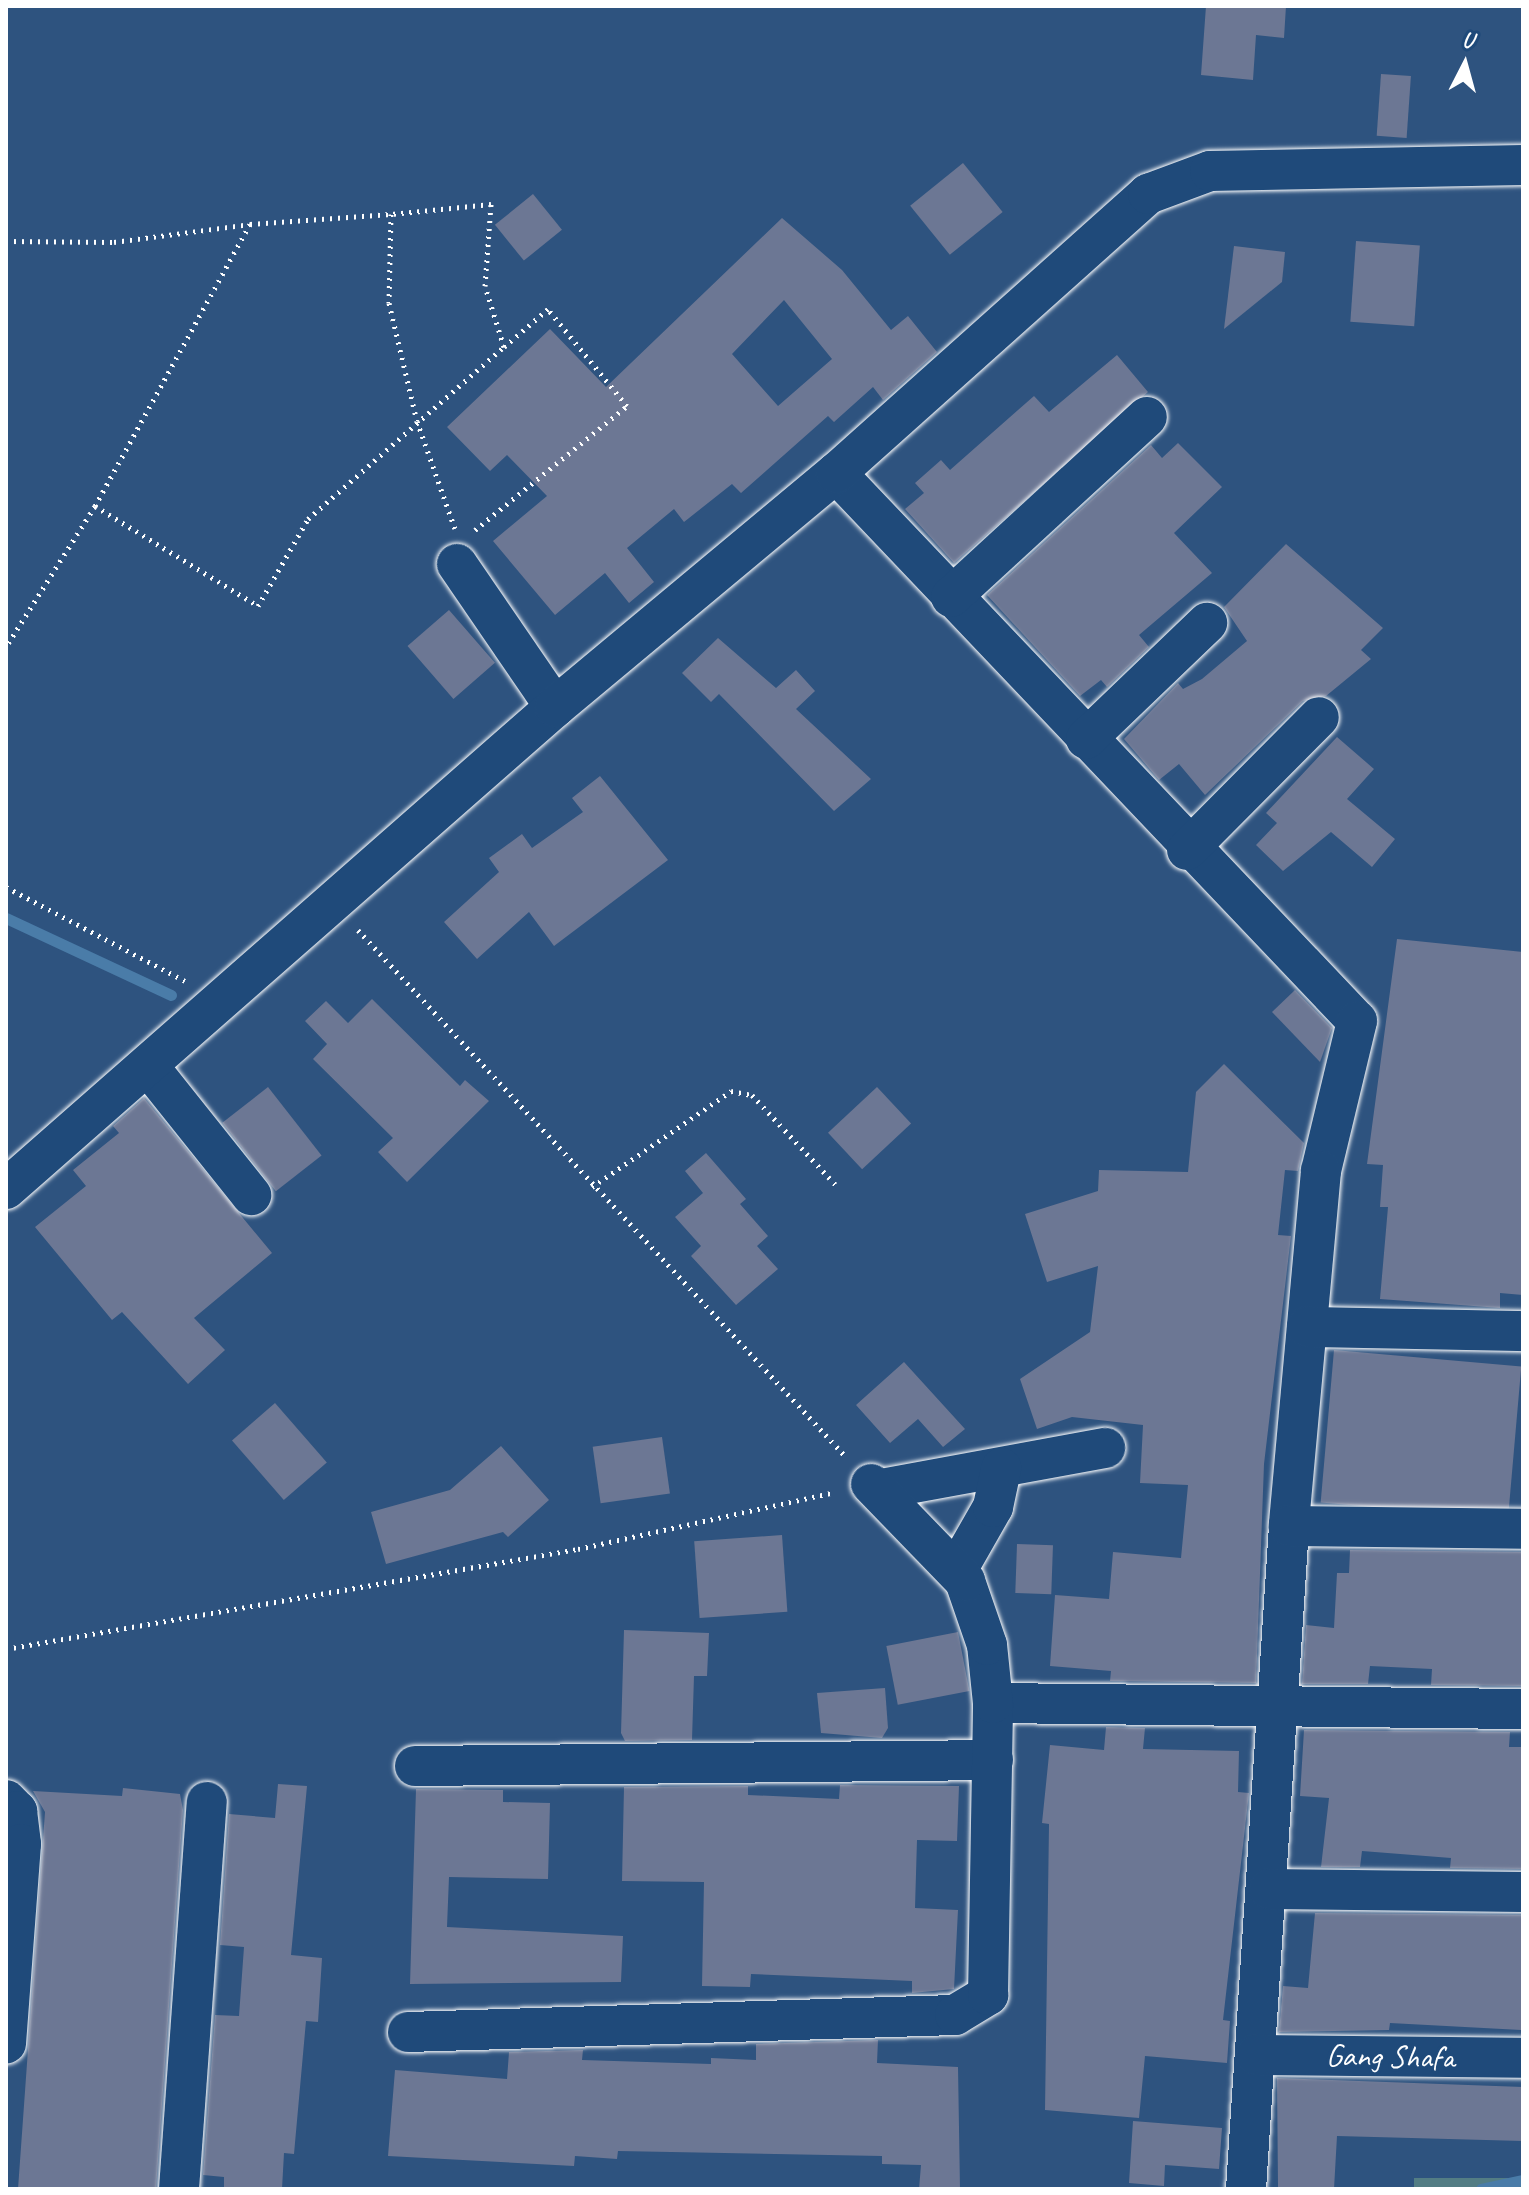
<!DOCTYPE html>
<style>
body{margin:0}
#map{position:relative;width:1529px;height:2195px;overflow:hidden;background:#2e537f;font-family:Caveat,sans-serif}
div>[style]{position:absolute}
.green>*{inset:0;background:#537d84;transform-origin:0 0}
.stream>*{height:11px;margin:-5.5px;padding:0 5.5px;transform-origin:5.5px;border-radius:5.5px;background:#4a7ca8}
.building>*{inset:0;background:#6c7794;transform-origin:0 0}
.path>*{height:5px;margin-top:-2.5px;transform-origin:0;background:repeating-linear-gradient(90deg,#fff 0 2px,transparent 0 8px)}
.roads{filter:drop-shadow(0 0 2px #fff) drop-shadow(0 0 2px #fff)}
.minor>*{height:40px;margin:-20px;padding:0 20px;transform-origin:20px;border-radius:20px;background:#1f4a7a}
span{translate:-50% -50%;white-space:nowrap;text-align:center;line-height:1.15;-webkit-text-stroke:6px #1f4a7a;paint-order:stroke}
.street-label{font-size:32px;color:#fff}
.frame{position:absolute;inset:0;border:8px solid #fff;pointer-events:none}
.north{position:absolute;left:1425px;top:24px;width:80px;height:80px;-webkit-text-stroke:6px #1f4a7a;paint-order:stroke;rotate:6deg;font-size:22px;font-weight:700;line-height:32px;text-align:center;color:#fff}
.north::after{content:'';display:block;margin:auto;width:28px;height:36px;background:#fff;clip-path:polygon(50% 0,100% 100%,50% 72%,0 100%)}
</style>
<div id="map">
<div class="green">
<div style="left:1414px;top:2178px;width:109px;height:17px"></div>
</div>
<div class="stream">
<div style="left:6px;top:918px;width:182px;rotate:25deg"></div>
<div style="left:1481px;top:2189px;width:43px;rotate:-12.1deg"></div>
</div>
<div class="building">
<div style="clip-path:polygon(1206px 6px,1286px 6px,1284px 38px,1256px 35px,1253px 80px,1201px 75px)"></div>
<div style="left:1381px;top:74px;width:30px;height:62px;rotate:4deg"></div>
<div style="left:963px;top:163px;width:63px;height:68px;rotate:51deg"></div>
<div style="left:533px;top:194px;width:46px;height:49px;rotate:51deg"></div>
<div style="clip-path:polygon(evenodd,782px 218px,842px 270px,891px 330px,908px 316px,937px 352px,883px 400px,873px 387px,834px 422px,828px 416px,741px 493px,732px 484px,684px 522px,674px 509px,627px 548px,654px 582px,629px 603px,605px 573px,555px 615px,493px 541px,547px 496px,507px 455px,490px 471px,447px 427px,550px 329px,606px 387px,782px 218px,784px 300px,832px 359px,778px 406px,732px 354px,784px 300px)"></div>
<div style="left:1356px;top:241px;width:64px;height:81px;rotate:4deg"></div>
<div style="clip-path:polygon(1234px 246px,1285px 252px,1282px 282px,1224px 329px)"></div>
<div style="clip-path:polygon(1117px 355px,1148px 392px,954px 563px,905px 509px,924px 493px,915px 483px,941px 460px,950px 470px,1034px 396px,1049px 412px)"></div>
<div style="clip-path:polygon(1178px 443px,1222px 487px,1174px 533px,1212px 573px,1139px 635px,1149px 647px,1107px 687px,1101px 680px,1080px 696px,987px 595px,1151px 445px,1162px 458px)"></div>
<div style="clip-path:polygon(1286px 544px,1383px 628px,1361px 650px,1371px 659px,1326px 696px,1303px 701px,1205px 795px,1179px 764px,1159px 780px,1124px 739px,1178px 683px,1183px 689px,1202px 679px,1247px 641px,1224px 607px)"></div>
<div style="left:449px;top:610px;width:70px;height:55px;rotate:49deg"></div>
<div style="clip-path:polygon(718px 638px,776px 688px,796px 670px,815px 691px,796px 709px,871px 779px,834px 811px,719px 694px,711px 702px,682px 673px)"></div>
<div style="clip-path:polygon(1337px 737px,1374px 769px,1347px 799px,1395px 839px,1372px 867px,1331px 832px,1283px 871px,1256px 845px,1277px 823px,1266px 813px)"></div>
<div style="clip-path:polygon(600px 776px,668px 860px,554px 946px,529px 912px,477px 959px,444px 922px,499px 872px,489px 858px,522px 834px,532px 848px,583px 812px,572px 798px)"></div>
<div style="clip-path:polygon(1397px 939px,1523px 952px,1523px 1295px,1500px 1293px,1500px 1308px,1380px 1299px,1388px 1207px,1380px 1207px,1383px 1165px,1367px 1164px)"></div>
<div style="clip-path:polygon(1295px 990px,1332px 1028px,1320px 1062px,1272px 1012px)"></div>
<div style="clip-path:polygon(372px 999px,460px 1086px,465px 1080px,489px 1101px,407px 1182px,378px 1152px,393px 1138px,313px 1059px,327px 1044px,305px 1021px,326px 1001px,348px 1023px)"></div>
<div style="clip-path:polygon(1224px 1064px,1304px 1143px,1298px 1171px,1285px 1170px,1278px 1235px,1291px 1236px,1264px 1464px,1256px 1683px,1110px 1681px,1111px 1671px,1050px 1666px,1055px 1595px,1109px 1599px,1113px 1552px,1181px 1558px,1188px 1485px,1140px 1483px,1143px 1425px,1072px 1417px,1037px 1429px,1020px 1379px,1090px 1332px,1098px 1266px,1047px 1282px,1025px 1214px,1098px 1191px,1099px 1170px,1188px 1172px,1196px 1092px)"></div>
<div style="left:268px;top:1087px;width:87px;height:58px;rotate:52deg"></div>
<div style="left:877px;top:1087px;width:50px;height:67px;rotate:47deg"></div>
<div style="clip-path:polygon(144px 1098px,272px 1253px,194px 1318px,225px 1350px,188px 1384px,122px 1312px,112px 1320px,35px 1227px,86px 1186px,73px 1170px,119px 1133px,113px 1126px)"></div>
<div style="clip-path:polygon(706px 1153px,746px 1199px,740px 1204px,768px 1236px,757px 1246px,778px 1269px,736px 1305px,691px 1256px,701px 1246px,675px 1217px,703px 1193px,685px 1171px)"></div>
<div style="left:1334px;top:1350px;width:188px;height:153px;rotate:5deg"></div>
<div style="clip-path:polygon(904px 1362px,965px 1429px,943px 1447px,918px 1419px,890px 1443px,856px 1405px)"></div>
<div style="left:275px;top:1403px;width:79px;height:57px;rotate:49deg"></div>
<div style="left:662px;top:1437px;width:57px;height:70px;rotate:82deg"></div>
<div style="clip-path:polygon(501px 1446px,549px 1500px,508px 1537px,503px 1532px,386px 1564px,371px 1512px,450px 1490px)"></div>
<div style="left:782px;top:1535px;width:77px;height:88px;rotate:86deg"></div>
<div style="left:1017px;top:1544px;width:36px;height:49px;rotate:2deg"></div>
<div style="clip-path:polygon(1350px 1550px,1523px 1552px,1523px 1686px,1431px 1685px,1432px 1669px,1370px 1666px,1368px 1684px,1302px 1684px,1306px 1625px,1334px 1628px,1337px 1573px,1349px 1573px)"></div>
<div style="clip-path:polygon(624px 1630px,709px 1633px,707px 1676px,694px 1676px,692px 1740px,625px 1741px,621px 1733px)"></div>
<div style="left:958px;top:1632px;width:60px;height:73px;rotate:79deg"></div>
<div style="clip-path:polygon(885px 1688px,888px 1728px,882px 1738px,821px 1733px,817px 1693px)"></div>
<div style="clip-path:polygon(1106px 1727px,1145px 1728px,1143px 1749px,1239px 1751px,1238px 1792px,1249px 1793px,1223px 2020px,1230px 2021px,1227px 2063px,1145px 2056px,1139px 2118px,1045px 2110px,1049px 1824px,1042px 1823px,1050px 1745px,1104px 1750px)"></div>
<div style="clip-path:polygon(1304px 1730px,1510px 1732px,1509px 1747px,1523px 1747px,1523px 1869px,1450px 1868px,1451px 1858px,1362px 1851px,1360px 1867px,1321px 1867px,1329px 1798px,1300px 1796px)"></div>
<div style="clip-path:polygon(278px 1784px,307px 1786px,291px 1955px,322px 1958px,318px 2022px,306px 2021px,294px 2154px,284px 2153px,282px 2189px,224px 2189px,224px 2177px,203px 2175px,215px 2015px,239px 2016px,244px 1947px,220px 1945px,229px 1814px,275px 1818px)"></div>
<div style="clip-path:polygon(840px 1785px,959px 1786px,957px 1841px,917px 1840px,915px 1908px,958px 1910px,954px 1989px,912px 1993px,912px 1981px,751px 1974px,750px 1987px,702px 1986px,704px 1882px,622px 1881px,624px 1787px,748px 1786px,748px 1795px,839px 1799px)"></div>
<div style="clip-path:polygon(123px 1788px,180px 1794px,183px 1810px,156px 2189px,18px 2189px,45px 1812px,33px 1791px,122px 1796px)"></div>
<div style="clip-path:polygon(416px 1789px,503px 1790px,503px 1802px,550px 1803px,548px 1879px,449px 1877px,447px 1927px,623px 1936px,621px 1982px,410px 1984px)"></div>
<div style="clip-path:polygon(1315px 1913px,1523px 1915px,1521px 2030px,1390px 2023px,1389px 2030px,1279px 2032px,1283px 1986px,1308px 1988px)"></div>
<div style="clip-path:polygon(878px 2040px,877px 2063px,958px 2067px,960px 2189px,919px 2189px,921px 2165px,882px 2164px,882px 2156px,618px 2151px,617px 2159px,575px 2156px,574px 2166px,388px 2156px,395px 2070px,507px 2079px,509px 2052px,583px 2050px,582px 2060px,711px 2064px,711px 2058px,756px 2060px,756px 2044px)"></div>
<div style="clip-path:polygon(1277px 2078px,1523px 2087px,1523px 2141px,1337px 2136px,1334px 2189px,1278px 2187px)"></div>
<div style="clip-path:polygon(1133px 2121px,1222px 2128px,1219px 2169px,1165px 2165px,1164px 2186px,1129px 2183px)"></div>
</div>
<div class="path">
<div style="left:250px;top:224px;width:141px;rotate:-4.1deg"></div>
<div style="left:391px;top:214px;width:89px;rotate:91.3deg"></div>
<div style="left:389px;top:303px;width:121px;rotate:76.7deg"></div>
<div style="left:417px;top:421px;width:114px;rotate:70.6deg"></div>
<div style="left:6px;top:241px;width:108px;rotate:0.5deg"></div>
<div style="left:114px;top:242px;width:137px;rotate:-7.5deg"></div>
<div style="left:250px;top:224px;width:322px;rotate:118.8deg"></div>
<div style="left:95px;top:506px;width:167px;rotate:122.3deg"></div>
<div style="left:95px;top:506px;width:191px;rotate:31.5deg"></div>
<div style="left:258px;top:606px;width:100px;rotate:-60.1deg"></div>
<div style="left:308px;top:519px;width:261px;rotate:-41.3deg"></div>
<div style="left:504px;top:347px;width:64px;rotate:-107.3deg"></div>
<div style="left:485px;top:286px;width:82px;rotate:-85.8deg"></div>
<div style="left:491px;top:204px;width:100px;rotate:174.3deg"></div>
<div style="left:475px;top:530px;width:196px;rotate:-39.2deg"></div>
<div style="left:627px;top:406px;width:125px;rotate:-129.2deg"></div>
<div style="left:548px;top:309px;width:58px;rotate:139.2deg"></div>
<div style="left:6px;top:887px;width:202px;rotate:27.7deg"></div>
<div style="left:358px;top:930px;width:718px;rotate:47.2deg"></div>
<div style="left:592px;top:1187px;width:169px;rotate:-34.6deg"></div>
<div style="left:731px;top:1091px;width:21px;rotate:11deg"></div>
<div style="left:752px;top:1095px;width:122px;rotate:47deg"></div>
<div style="left:6px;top:1649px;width:581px;rotate:-9.92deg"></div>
<div style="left:578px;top:1549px;width:263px;rotate:-12.5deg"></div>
</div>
<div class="roads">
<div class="minor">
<div style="left:836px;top:473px;width:756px;rotate:46.45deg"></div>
<div style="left:1357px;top:1021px;width:154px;rotate:103.5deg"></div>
<div style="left:1321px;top:1171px;width:356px;rotate:95.2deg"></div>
<div style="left:1289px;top:1526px;width:664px;rotate:93.71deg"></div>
<div style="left:457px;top:564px;width:173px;rotate:55.6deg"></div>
<div style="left:951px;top:597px;width:266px;rotate:-42.6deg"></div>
<div style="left:1086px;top:739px;width:168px;rotate:-43.8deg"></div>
<div style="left:1187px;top:850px;width:187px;rotate:-45.2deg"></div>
<div style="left:149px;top:1067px;width:164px;rotate:51.4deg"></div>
<div style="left:6px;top:1189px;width:731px;rotate:-41.28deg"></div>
<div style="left:555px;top:707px;width:366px;rotate:-39.8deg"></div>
<div style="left:836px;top:473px;width:419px;rotate:-41.8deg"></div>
<div style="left:1148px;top:194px;width:66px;rotate:-20.4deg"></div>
<div style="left:1210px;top:171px;width:313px;rotate:-1.1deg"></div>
<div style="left:1307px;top:1327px;width:216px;rotate:1.1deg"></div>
<div style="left:881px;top:1489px;width:228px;rotate:-10.4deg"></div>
<div style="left:1289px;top:1526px;width:234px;rotate:0.7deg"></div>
<div style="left:957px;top:1570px;width:73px;rotate:-60.3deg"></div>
<div style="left:993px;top:1507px;width:40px;rotate:-78deg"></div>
<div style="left:993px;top:1703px;width:530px;rotate:0.65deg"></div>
<div style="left:415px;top:1766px;width:578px;rotate:-0.59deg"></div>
<div style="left:6px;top:1800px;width:16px;rotate:45deg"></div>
<div style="left:17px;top:1811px;width:33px;rotate:83deg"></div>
<div style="left:21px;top:1844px;width:200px;rotate:94.3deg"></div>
<div style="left:1269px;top:1889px;width:254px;rotate:0.7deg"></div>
<div style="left:408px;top:2032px;width:547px;rotate:-1.78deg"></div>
<div style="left:955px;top:2015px;width:39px;rotate:-31deg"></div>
<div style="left:988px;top:1995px;width:292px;rotate:-89deg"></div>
<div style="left:993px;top:1703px;width:58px;rotate:-95.9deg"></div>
<div style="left:987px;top:1645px;width:68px;rotate:-109deg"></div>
<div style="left:965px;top:1581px;width:135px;rotate:-134.1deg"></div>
<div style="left:1256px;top:2055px;width:267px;rotate:0.6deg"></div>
<div style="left:179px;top:2189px;width:388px;rotate:-85.9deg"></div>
</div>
</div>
<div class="street-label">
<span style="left:1390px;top:2057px;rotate:1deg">Gang Shafa</span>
</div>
<div class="frame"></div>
<div class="north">U</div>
</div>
